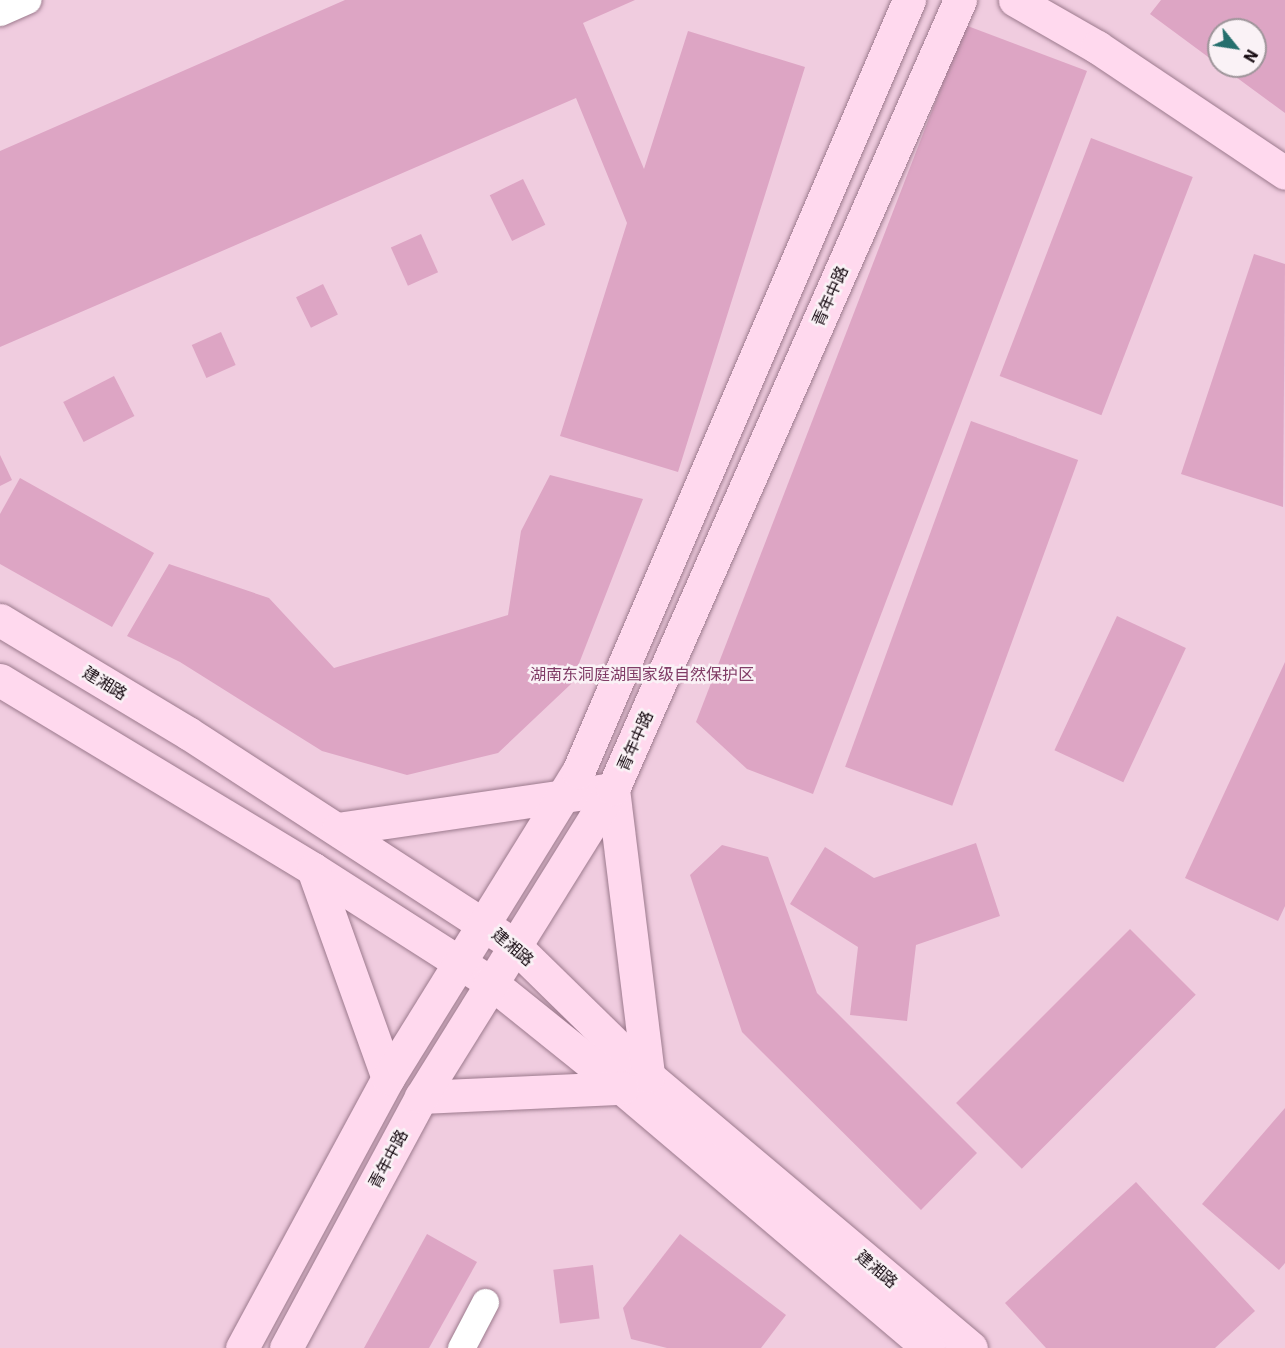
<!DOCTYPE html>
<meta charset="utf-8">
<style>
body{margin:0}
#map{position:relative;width:1285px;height:1348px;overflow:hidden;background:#faf2f6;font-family:"IBM Plex Sans","Noto Sans SC",sans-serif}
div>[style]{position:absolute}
.green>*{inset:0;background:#f0ccdf}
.building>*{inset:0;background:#dda5c4;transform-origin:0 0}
.roads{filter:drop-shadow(0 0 2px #9c7a8d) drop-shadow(0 0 2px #9c7a8d)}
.minor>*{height:27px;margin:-13.5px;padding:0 13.5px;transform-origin:13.5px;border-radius:13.5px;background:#fff}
.major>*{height:33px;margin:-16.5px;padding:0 16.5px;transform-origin:16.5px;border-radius:16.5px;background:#ffd9ee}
span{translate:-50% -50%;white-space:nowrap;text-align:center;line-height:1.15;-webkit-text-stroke:5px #faf2f6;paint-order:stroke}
.street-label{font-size:16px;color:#150910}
.park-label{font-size:16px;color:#803c66}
.north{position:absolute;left:1207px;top:18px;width:60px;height:60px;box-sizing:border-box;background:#faf2f6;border:2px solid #9e959a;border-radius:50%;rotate:120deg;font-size:16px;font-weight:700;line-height:24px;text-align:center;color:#150910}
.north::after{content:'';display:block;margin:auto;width:21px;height:27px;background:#256f6d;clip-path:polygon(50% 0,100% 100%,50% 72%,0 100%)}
</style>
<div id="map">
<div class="green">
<div style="clip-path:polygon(evenodd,0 0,1285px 0,1285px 1348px,0 1348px,0 0,1219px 30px,1255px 30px,1255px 66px,1219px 66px,1219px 30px)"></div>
</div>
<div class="building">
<div style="clip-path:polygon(345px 0,635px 0,583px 23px,644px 169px,688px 31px,805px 67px,678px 472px,560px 436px,627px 223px,576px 98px,0 347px,0 151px)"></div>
<div style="clip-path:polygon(1161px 0,1285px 0,1285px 113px,1221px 66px,1255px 66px,1255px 30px,1219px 30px,1219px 65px,1150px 14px)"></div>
<div style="clip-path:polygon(965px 25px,1087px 71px,813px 794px,747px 769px,696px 722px)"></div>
<div style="left:1091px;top:138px;width:109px;height:255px;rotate:21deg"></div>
<div style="left:523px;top:179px;width:51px;height:37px;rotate:64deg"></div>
<div style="left:421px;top:234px;width:42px;height:33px;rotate:66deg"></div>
<div style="clip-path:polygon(1254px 254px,1285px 264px,1283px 507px,1181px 474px)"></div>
<div style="left:323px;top:284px;width:34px;height:30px;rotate:64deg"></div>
<div style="left:221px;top:332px;width:36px;height:32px;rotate:66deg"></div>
<div style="left:114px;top:376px;width:45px;height:57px;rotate:63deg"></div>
<div style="left:971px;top:421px;width:114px;height:368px;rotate:20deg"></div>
<div style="clip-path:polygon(0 455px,12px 480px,0 486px)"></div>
<div style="clip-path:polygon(550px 475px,643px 499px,571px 684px,498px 753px,407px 775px,322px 751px,180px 662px,127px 636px,169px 564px,269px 598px,334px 668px,508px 615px,521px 531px)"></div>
<div style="clip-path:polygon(20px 478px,154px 553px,112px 627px,0 564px,0 514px)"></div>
<div style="left:1117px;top:616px;width:76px;height:148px;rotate:25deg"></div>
<div style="clip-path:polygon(1285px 662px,1285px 906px,1278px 921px,1185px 878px)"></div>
<div style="clip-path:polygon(976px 843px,1000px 916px,916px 945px,907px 1021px,850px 1015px,858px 947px,790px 904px,825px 847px,874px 878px)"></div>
<div style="clip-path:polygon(722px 845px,768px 857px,817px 993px,977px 1153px,921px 1210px,742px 1032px,690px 875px)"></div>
<div style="left:1130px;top:929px;width:93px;height:246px;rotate:45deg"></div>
<div style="clip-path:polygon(1285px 1108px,1285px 1263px,1279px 1270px,1202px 1204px)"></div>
<div style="clip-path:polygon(1136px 1182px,1255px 1311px,1215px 1348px,1046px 1348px,1005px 1303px)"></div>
<div style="clip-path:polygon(427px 1234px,477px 1262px,429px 1348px,364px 1348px)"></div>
<div style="clip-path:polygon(680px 1234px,786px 1315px,761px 1348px,667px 1348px,631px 1339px,623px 1308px)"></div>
<div style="left:593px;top:1265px;width:54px;height:40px;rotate:83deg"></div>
</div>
<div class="roads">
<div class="minor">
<div style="left:0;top:12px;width:30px;rotate:-24deg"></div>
<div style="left:461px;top:1348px;width:52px;rotate:-62.4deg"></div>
</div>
<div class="major">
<div style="left:1015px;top:0;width:95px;rotate:29.8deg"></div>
<div style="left:1097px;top:47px;width:226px;rotate:33.8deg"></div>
<div style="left:0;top:620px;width:219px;rotate:31deg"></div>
<div style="left:188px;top:733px;width:389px;rotate:33deg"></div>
<div style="left:514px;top:945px;width:187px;rotate:44.4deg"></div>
<div style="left:648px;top:1076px;width:422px;rotate:40.1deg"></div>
<div style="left:0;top:680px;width:366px;rotate:31.1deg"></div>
<div style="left:313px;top:869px;width:210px;rotate:32.6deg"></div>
<div style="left:490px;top:982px;width:169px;rotate:38.8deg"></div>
<div style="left:622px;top:1088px;width:402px;rotate:40.3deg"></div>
<div style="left:338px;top:829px;width:278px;rotate:-8.3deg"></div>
<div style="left:613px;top:789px;width:289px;rotate:83deg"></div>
<div style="left:313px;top:869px;width:222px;rotate:70.3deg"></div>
<div style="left:421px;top:1097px;width:201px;rotate:-2.6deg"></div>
<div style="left:242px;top:1348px;width:307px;rotate:-61.6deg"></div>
<div style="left:388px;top:1078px;width:360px;rotate:-58.2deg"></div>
<div style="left:578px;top:772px;width:840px;rotate:-66.79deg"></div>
<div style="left:286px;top:1348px;width:285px;rotate:-61.7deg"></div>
<div style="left:421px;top:1097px;width:363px;rotate:-58.1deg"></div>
<div style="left:613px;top:789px;width:862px;rotate:-66.26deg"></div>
</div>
</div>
<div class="street-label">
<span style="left:830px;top:296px;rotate:-66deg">青年中路</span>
<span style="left:105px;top:683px;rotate:31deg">建湘路</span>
<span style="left:635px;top:741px;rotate:-66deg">青年中路</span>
<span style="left:513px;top:947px;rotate:40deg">建湘路</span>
<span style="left:388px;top:1159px;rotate:-62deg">青年中路</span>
<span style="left:877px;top:1269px;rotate:40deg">建湘路</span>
</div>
<div class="park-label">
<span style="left:642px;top:674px">湖南东洞庭湖国家级自然保护区</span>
</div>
<div class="north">N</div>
</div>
